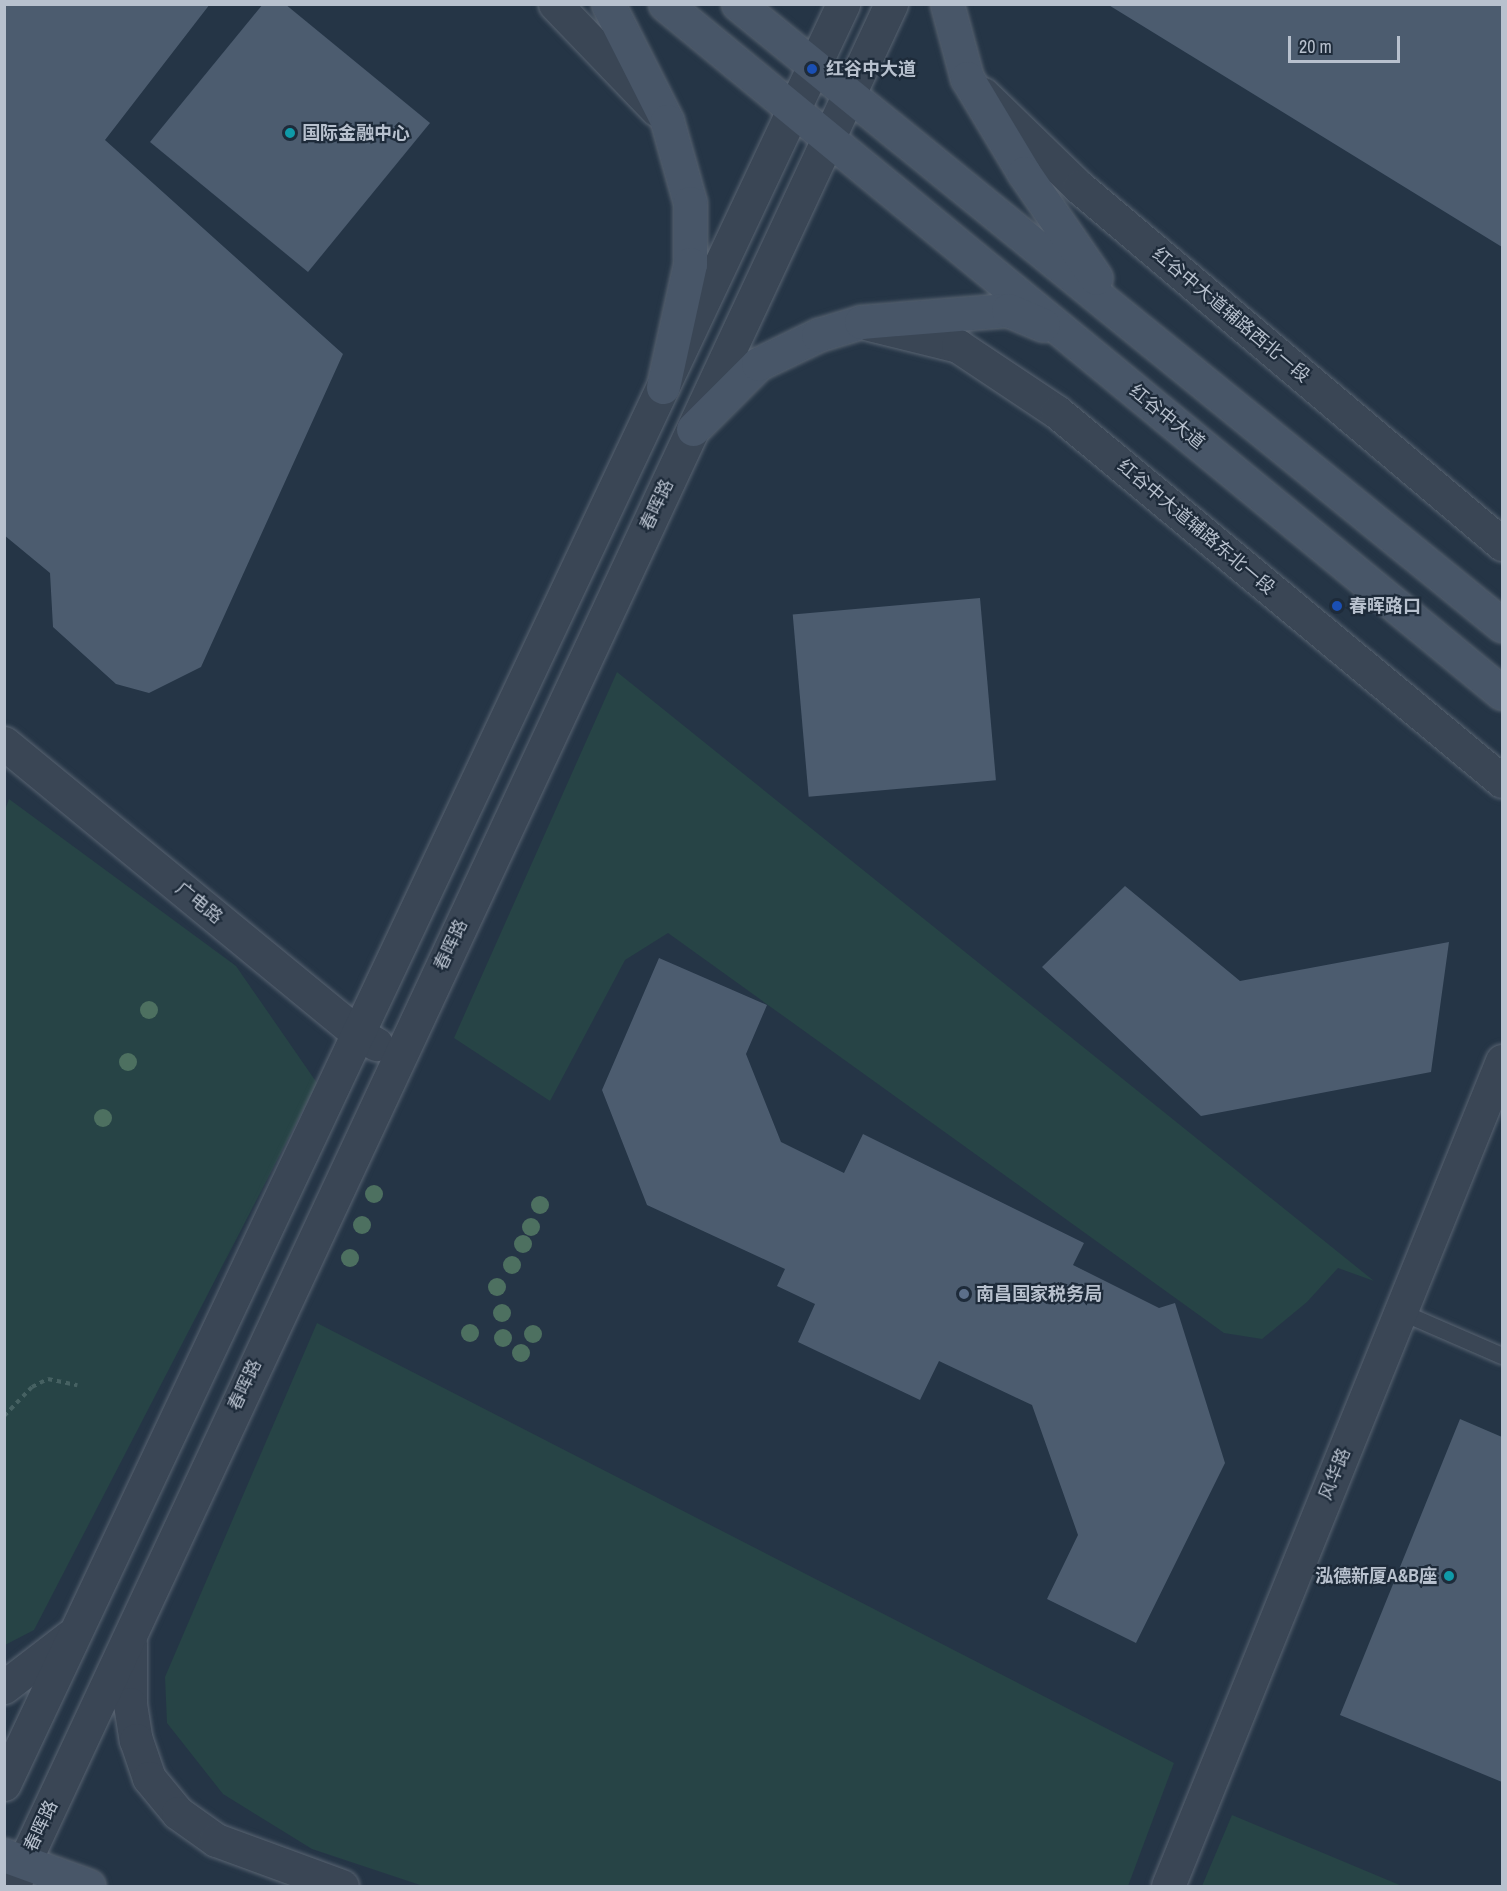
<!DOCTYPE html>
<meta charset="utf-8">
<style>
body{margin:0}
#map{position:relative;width:1507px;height:1891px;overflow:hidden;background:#253546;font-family:"Archivo Narrow","Noto Sans SC",sans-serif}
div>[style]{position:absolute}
.green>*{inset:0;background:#274446}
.building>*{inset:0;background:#4c5c6f;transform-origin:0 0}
.path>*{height:4px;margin-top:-2px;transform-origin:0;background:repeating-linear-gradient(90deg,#466162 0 4.5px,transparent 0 9px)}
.roads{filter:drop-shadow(0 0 2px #596472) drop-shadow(0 0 2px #596472)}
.service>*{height:16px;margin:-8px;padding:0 8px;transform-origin:8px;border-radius:8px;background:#3a4655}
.minor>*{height:33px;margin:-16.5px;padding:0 16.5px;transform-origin:16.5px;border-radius:16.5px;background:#3a4655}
.tertiary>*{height:33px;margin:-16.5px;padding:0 16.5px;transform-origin:16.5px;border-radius:16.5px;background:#3a4655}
.secondary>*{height:33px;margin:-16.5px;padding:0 16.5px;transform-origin:16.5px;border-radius:16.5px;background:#485668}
.trees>*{width:18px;height:18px;margin:-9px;border-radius:50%;background:#4d7060}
.dots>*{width:16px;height:16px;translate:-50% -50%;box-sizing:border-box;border:3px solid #1e2b3a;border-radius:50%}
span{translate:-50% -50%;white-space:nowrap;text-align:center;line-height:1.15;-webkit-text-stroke:4.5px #1e2b3a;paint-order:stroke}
.poi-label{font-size:18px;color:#b8c1ce;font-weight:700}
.left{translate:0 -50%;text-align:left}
.right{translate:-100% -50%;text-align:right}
.street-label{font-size:18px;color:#b8c1ce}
.frame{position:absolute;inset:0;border:6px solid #b8c1ce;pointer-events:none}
.scale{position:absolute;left:1288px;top:36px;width:112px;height:27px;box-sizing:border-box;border:3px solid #b8c1ce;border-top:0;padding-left:8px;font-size:18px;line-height:21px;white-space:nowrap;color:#b8c1ce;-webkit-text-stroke:4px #1e2b3a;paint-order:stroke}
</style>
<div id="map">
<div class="green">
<div style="clip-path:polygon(617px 672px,1374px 1281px,1338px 1268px,1307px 1302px,1262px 1339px,1224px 1333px,668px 933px,625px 960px,550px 1101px,454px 1038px)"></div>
<div style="clip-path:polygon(9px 799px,236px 966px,317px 1083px,34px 1630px,5px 1645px,4px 813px)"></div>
<div style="clip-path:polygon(317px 1323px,1174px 1763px,1128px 1886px,423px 1886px,312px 1849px,223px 1794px,167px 1723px,165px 1677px)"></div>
<div style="clip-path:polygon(1232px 1815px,1402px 1886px,1202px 1886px)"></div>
</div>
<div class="building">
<div style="clip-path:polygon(4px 4px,210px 4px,105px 140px,343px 354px,201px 667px,149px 693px,116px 684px,53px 627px,50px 573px,4px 535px)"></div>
<div style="clip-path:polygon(263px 4px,285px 4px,430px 123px,308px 272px,150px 142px)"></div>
<div style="clip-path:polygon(1107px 4px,1502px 4px,1502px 247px)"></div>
<div style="left:980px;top:598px;width:183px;height:188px;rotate:85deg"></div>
<div style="clip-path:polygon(1125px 886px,1240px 981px,1449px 942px,1431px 1072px,1201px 1116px,1042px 967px)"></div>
<div style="clip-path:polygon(659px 958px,767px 1005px,746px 1054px,781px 1142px,844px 1173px,863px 1134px,1084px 1243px,1073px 1265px,1159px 1308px,1175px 1303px,1225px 1463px,1136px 1643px,1047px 1599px,1078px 1535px,1032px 1405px,939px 1361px,920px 1400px,798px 1342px,815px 1304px,777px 1286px,785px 1269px,647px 1205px,602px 1090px)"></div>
<div style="clip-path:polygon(1460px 1419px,1502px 1437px,1502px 1782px,1340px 1715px)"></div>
</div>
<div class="path">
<div style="left:4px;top:1416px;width:40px;rotate:-46deg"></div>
<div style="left:32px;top:1387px;width:18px;rotate:-27deg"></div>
<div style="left:48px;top:1379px;width:30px;rotate:12deg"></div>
</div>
<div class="roads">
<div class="service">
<div style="left:1401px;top:1312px;width:110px;rotate:23.5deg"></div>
</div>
<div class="minor">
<div style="left:1168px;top:1886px;width:890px;rotate:-67.96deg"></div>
</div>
<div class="tertiary">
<div style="left:555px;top:4px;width:146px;rotate:46.1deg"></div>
<div style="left:983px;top:94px;width:134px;rotate:44.1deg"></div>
<div style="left:1079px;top:187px;width:554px;rotate:40.16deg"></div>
<div style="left:869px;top:324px;width:92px;rotate:13.9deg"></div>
<div style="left:958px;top:346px;width:119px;rotate:33.7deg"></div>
<div style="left:1057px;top:412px;width:578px;rotate:39.67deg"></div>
<div style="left:4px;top:743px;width:458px;rotate:39.4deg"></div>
<div style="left:358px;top:1034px;width:21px;rotate:29deg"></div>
<div style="left:130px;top:1643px;width:61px;rotate:90deg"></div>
<div style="left:130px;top:1704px;width:36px;rotate:81deg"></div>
<div style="left:136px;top:1740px;width:40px;rotate:71.1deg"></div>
<div style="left:149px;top:1778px;width:45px;rotate:50.4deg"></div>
<div style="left:178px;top:1813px;width:47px;rotate:35.4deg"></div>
<div style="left:216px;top:1840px;width:134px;rotate:20.1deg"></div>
<div style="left:4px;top:1687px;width:82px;rotate:-37.6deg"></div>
<div style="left:4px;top:1784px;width:1968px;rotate:-64.76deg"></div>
<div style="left:13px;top:1886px;width:2077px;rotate:-64.99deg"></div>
</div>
<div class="secondary">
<div style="left:608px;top:4px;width:131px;rotate:63.2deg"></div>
<div style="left:667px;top:121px;width:85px;rotate:74.3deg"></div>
<div style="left:690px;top:203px;width:61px;rotate:90deg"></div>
<div style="left:690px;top:264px;width:126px;rotate:102.4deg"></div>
<div style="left:665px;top:4px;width:1084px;rotate:39.46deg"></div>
<div style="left:738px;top:4px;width:985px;rotate:39.11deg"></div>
<div style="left:947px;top:4px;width:77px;rotate:74.9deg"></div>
<div style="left:967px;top:78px;width:111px;rotate:59deg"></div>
<div style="left:1024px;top:173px;width:127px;rotate:55.6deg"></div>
<div style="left:693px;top:429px;width:92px;rotate:-45deg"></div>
<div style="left:758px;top:364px;width:67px;rotate:-25.8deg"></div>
<div style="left:818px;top:335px;width:45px;rotate:-16.8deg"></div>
<div style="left:861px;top:322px;width:147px;rotate:-4.7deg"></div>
<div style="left:1008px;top:310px;width:38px;rotate:23deg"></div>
<div style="left:4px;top:1855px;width:90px;rotate:20deg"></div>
</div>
</div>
<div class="trees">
<div style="left:149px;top:1010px"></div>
<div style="left:128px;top:1062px"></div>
<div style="left:103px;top:1118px"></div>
<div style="left:374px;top:1194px"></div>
<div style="left:540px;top:1205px"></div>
<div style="left:362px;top:1225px"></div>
<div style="left:531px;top:1227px"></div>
<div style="left:523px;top:1244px"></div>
<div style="left:350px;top:1258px"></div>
<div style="left:512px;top:1265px"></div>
<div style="left:497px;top:1287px"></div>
<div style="left:502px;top:1313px"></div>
<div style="left:470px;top:1333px"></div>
<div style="left:533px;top:1334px"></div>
<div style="left:503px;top:1338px"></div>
<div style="left:521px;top:1353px"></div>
</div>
<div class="dots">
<div style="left:812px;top:69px;background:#1a4fb4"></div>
<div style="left:290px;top:133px;background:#0f9aa8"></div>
<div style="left:1337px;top:606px;background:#1a4fb4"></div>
<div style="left:964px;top:1294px;background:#5c6f8a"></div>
<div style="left:1449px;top:1576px;background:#0f9aa8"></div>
</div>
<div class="poi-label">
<span class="left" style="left:826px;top:69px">红谷中大道</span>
<span class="left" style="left:302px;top:133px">国际金融中心</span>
<span class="left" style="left:1349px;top:606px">春晖路口</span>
<span class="left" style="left:976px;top:1294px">南昌国家税务局</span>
<span class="right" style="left:1437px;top:1576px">泓德新厦A&amp;B座</span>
</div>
<div class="street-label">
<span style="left:1231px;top:315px;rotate:40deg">红谷中大道辅路西北一段</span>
<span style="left:1167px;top:417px;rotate:39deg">红谷中大道</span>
<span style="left:657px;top:505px;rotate:-65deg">春晖路</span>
<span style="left:1196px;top:527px;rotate:40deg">红谷中大道辅路东北一段</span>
<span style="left:199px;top:903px;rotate:39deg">广电路</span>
<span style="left:451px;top:945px;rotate:-65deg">春晖路</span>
<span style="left:245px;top:1385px;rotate:-65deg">春晖路</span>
<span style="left:1335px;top:1474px;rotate:-68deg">风华路</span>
<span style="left:41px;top:1826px;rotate:-65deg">春晖路</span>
</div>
<div class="frame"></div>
<div class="scale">20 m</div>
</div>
